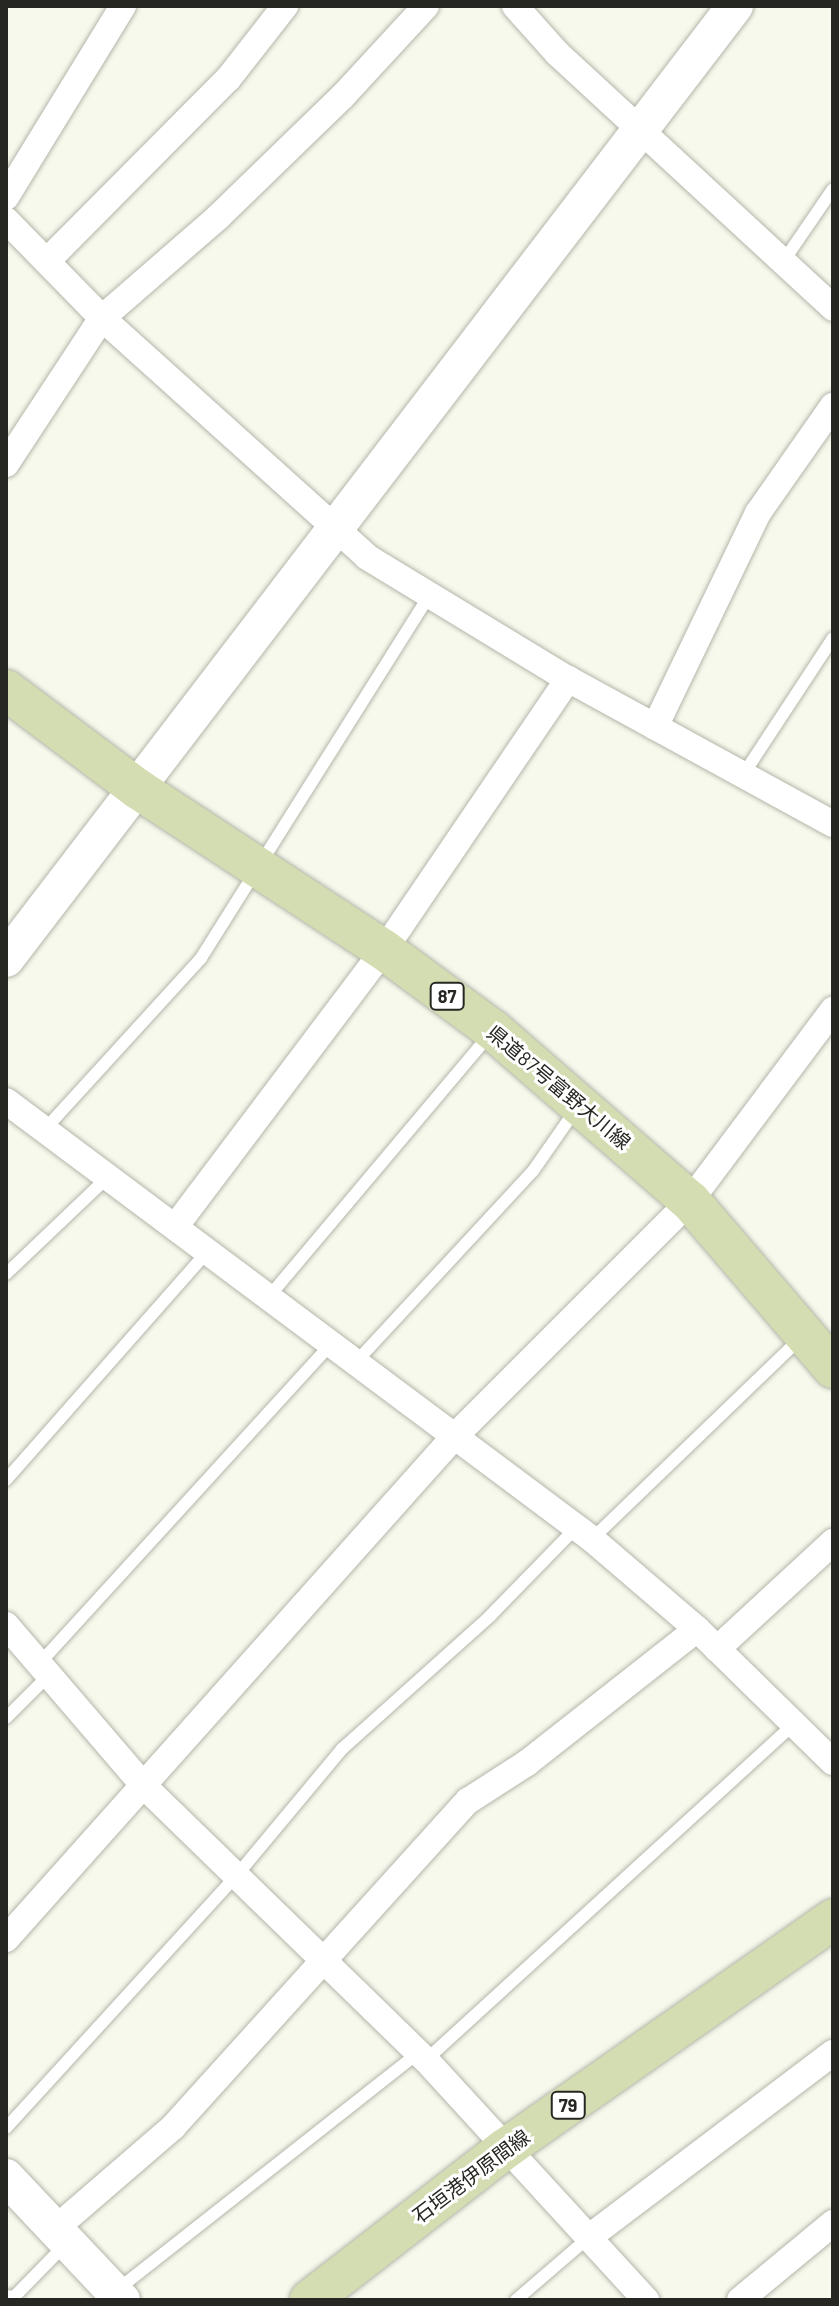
<!DOCTYPE html>
<meta charset="utf-8">
<style>
body{margin:0}
#map{position:relative;width:839px;height:2306px;overflow:hidden;background:#f6f9ec;font-family:Barlow,"Noto Sans JP",sans-serif}
div>[style]{position:absolute}
.roads{filter:drop-shadow(0 0 2px #b3b6aa) drop-shadow(0 0 2px #b3b6aa)}
.lane>*{height:12px;margin:-6px;padding:0 6px;transform-origin:6px;border-radius:6px;background:#fff}
.street>*{height:26px;margin:-13px;padding:0 13px;transform-origin:13px;border-radius:13px;background:#fff}
.secondary>*{height:36px;margin:-18px;padding:0 18px;transform-origin:18px;border-radius:18px;background:#fff}
.primary>*{height:40px;margin:-20px;padding:0 20px;transform-origin:20px;border-radius:20px;background:#d4dcb1}
span{translate:-50% -50%;white-space:nowrap;text-align:center;line-height:1.15;-webkit-text-stroke:6px #fff;paint-order:stroke}
.shield-label span{padding:2px 6px;background:#fff;border:2px solid;border-radius:6px;-webkit-text-stroke-width:0}
.shield-label{font-size:18px;color:#262722;font-weight:700}
.street-label{font-size:20px;color:#262722}
.frame{position:absolute;inset:0;border:8px solid #262722;pointer-events:none}
</style>
<div id="map">
<div class="roads">
<div class="lane">
<div style="left:783px;top:262px;width:88px;rotate:-55.6deg"></div>
<div style="left:745px;top:772px;width:160px;rotate:-56.7deg"></div>
<div style="left:46px;top:1128px;width:230px;rotate:-47.6deg"></div>
<div style="left:201px;top:958px;width:430px;rotate:-57.8deg"></div>
<div style="left:6px;top:1274px;width:142px;rotate:-43.6deg"></div>
<div style="left:267px;top:1299px;width:345px;rotate:-49.9deg"></div>
<div style="left:356px;top:1362px;width:260px;rotate:-47.2deg"></div>
<div style="left:533px;top:1171px;width:77px;rotate:-55.1deg"></div>
<div style="left:6px;top:1480px;width:304px;rotate:-48.6deg"></div>
<div style="left:592px;top:1539px;width:289px;rotate:-43.9deg"></div>
<div style="left:38px;top:1665px;width:433px;rotate:-47.6deg"></div>
<div style="left:6px;top:1718px;width:58px;rotate:-45deg"></div>
<div style="left:426px;top:2060px;width:500px;rotate:-42.4deg"></div>
<div style="left:6px;top:2128px;width:343px;rotate:-47.6deg"></div>
<div style="left:237px;top:1875px;width:164px;rotate:-50.2deg"></div>
<div style="left:342px;top:1749px;width:199px;rotate:-41.9deg"></div>
<div style="left:490px;top:1616px;width:123px;rotate:-45.7deg"></div>
<div style="left:117px;top:2290px;width:383px;rotate:-38.2deg"></div>
<div style="left:6px;top:2296px;width:8px;rotate:7deg"></div>
<div style="left:14px;top:2297px;width:71px;rotate:-45.6deg"></div>
<div style="left:516px;top:2300px;width:95px;rotate:-40.7deg"></div>
</div>
<div class="street">
<div style="left:515px;top:6px;width:63px;rotate:48.2deg"></div>
<div style="left:557px;top:53px;width:376px;rotate:42.7deg"></div>
<div style="left:6px;top:197px;width:224px;rotate:-58.5deg"></div>
<div style="left:6px;top:220px;width:137px;rotate:45.6deg"></div>
<div style="left:102px;top:318px;width:357px;rotate:42deg"></div>
<div style="left:367px;top:557px;width:235px;rotate:31.3deg"></div>
<div style="left:568px;top:679px;width:302px;rotate:28.7deg"></div>
<div style="left:47px;top:261px;width:257px;rotate:-45.2deg"></div>
<div style="left:228px;top:79px;width:93px;rotate:-52deg"></div>
<div style="left:6px;top:464px;width:175px;rotate:-56.7deg"></div>
<div style="left:102px;top:318px;width:154px;rotate:-41deg"></div>
<div style="left:218px;top:217px;width:174px;rotate:-44.1deg"></div>
<div style="left:343px;top:96px;width:122px;rotate:-47.3deg"></div>
<div style="left:655px;top:727px;width:237px;rotate:-64.3deg"></div>
<div style="left:758px;top:513px;width:131px;rotate:-55deg"></div>
<div style="left:6px;top:1101px;width:732px;rotate:36.78deg"></div>
<div style="left:592px;top:1539px;width:138px;rotate:40.6deg"></div>
<div style="left:697px;top:1629px;width:190px;rotate:44.4deg"></div>
<div style="left:175px;top:1227px;width:347px;rotate:-53deg"></div>
<div style="left:384px;top:950px;width:328px;rotate:-55.8deg"></div>
<div style="left:6px;top:1625px;width:212px;rotate:49.4deg"></div>
<div style="left:144px;top:1786px;width:393px;rotate:44.2deg"></div>
<div style="left:426px;top:2060px;width:326px;rotate:47.5deg"></div>
<div style="left:717px;top:1649px;width:158px;rotate:-42.7deg"></div>
<div style="left:6px;top:1939px;width:671px;rotate:-48.26deg"></div>
<div style="left:453px;top:1438px;width:335px;rotate:-45deg"></div>
<div style="left:690px;top:1201px;width:239px;rotate:-53.2deg"></div>
<div style="left:56px;top:2228px;width:155px;rotate:-40.8deg"></div>
<div style="left:173px;top:2127px;width:440px;rotate:-47.9deg"></div>
<div style="left:468px;top:1801px;width:70px;rotate:-32.8deg"></div>
<div style="left:527px;top:1763px;width:216px;rotate:-38.2deg"></div>
<div style="left:588px;top:2238px;width:307px;rotate:-37.1deg"></div>
<div style="left:740px;top:2300px;width:121px;rotate:-39.6deg"></div>
</div>
<div class="secondary">
<div style="left:6px;top:959px;width:1200px;rotate:-52.59deg"></div>
<div style="left:6px;top:2177px;width:169px;rotate:46.7deg"></div>
</div>
<div class="primary">
<div style="left:6px;top:690px;width:165px;rotate:36.9deg"></div>
<div style="left:138px;top:789px;width:294px;rotate:33.2deg"></div>
<div style="left:384px;top:950px;width:135px;rotate:36.3deg"></div>
<div style="left:493px;top:1030px;width:261px;rotate:41deg"></div>
<div style="left:690px;top:1201px;width:220px;rotate:49.4deg"></div>
<div style="left:310px;top:2300px;width:247px;rotate:-37.8deg"></div>
<div style="left:505px;top:2149px;width:401px;rotate:-35deg"></div>
</div>
</div>
<div class="shield-label">
<span style="left:447px;top:996px">87</span>
<span style="left:568px;top:2105px">79</span>
</div>
<div class="street-label">
<span style="left:559px;top:1087px;rotate:40deg">県道87号富野大川線</span>
<span style="left:471px;top:2176px;rotate:-37deg">石垣港伊原間線</span>
</div>
<div class="frame"></div>
</div>
